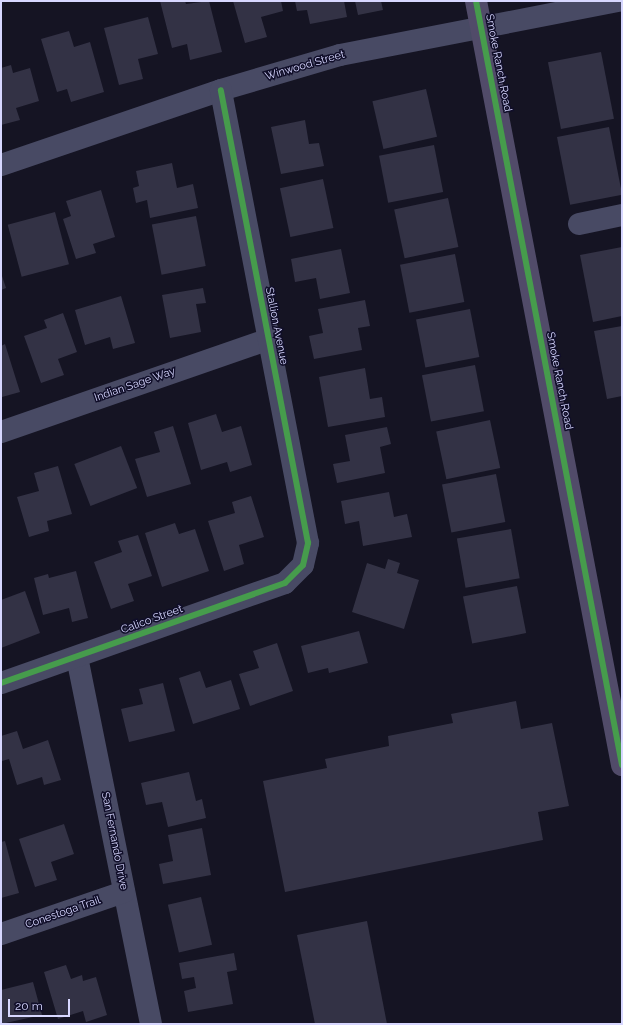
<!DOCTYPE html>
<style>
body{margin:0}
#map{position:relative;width:623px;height:1025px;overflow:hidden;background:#151423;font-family:Raleway,sans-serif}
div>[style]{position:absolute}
.building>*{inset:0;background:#333245;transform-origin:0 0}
.minor>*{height:22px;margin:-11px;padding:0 11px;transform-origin:11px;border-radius:11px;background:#484a64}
.major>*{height:22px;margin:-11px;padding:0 11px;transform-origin:11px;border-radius:11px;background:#514b69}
.cycleway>*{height:6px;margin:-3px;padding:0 3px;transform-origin:3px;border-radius:3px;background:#469c4c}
span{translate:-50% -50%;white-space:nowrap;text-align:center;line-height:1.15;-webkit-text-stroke:3px #100e29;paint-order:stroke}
.street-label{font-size:11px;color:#d7d7ff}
.frame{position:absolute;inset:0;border:2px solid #d7d7ff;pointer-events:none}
.scale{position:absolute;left:8px;top:999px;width:62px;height:18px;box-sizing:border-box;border:2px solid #d7d7ff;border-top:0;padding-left:5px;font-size:12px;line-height:14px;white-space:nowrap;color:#d7d7ff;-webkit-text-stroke:3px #100e29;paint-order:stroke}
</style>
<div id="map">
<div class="building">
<div style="clip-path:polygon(160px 1px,185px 1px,186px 4px,209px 1px,222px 52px,190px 60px,187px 44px,172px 48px)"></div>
<div style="clip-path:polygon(233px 1px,281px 1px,283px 11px,261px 17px,267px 37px,245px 43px)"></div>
<div style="clip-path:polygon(295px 1px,344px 1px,347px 17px,310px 24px,307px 10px,297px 11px)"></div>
<div style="clip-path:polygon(355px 1px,381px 1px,383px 10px,358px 15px)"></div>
<div style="clip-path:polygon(148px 17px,158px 54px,138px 59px,143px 79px,119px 85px,104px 28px)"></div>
<div style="clip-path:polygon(69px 31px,74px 47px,90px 42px,104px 92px,71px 102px,67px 89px,57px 92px,41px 39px)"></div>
<div style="left:601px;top:52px;width:68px;height:54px;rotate:79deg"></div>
<div style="clip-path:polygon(11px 65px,13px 73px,30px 68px,39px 101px,16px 108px,20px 120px,1px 125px,1px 68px)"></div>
<div style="left:426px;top:89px;width:49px;height:55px;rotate:77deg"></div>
<div style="clip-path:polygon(305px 120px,309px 144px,319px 143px,324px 166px,281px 174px,271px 127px)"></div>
<div style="left:609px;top:127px;width:69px;height:53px;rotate:79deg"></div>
<div style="left:434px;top:145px;width:48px;height:56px;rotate:79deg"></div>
<div style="clip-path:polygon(172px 163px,177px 188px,193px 184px,198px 208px,150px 218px,147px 200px,136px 203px,133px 188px,139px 186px,136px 171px)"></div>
<div style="left:323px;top:179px;width:50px;height:44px;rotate:78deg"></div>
<div style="clip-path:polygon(101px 190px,115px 237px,93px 244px,96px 253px,76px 259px,63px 219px,71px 216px,66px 201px)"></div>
<div style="left:448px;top:198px;width:50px;height:55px;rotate:78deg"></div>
<div style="left:55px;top:212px;width:54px;height:49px;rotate:75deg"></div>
<div style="left:196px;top:216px;width:51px;height:45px;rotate:79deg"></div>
<div style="clip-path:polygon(622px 247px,622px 316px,593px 322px,580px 255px)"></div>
<div style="clip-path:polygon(341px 249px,350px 293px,320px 299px,316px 278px,295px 282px,291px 259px)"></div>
<div style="left:455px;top:254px;width:49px;height:56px;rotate:79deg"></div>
<div style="clip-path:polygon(1px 273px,6px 288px,1px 290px)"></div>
<div style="clip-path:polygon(203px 288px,206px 303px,196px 304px,201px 332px,170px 338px,162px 295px)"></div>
<div style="clip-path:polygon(121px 296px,135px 343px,113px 349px,110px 337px,85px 345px,75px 310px)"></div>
<div style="clip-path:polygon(365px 300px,370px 326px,358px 328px,362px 350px,314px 359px,309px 336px,323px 333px,318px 309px)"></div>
<div style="left:470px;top:309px;width:49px;height:55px;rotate:79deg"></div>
<div style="clip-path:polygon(63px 313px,77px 352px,58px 359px,64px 375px,41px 383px,24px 336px,47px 328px,44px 320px)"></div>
<div style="clip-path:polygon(622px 326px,622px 396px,607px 399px,594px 331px)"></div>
<div style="clip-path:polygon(5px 344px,20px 392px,2px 397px,1px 346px)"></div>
<div style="left:475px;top:365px;width:47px;height:54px;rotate:79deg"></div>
<div style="clip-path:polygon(365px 368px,370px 399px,382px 397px,385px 417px,328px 427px,319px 377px)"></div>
<div style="clip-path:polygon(216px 414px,222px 432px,241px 426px,252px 465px,230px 472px,227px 462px,201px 470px,188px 423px)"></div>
<div style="left:490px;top:420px;width:49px;height:55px;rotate:78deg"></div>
<div style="clip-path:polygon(173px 426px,191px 484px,147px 497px,135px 459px,160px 452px,154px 432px)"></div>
<div style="clip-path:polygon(387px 427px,391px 444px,380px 447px,385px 473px,337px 483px,333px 464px,350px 461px,345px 435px)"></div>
<div style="left:121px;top:446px;width:45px;height:50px;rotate:69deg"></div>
<div style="clip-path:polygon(58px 466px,72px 514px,47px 521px,49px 531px,29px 537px,17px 497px,39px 491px,34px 473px)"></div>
<div style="left:496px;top:474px;width:49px;height:55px;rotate:79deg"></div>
<div style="clip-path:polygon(389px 492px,394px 517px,407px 514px,412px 537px,363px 546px,359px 521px,345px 524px,341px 501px)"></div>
<div style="clip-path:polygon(251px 496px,264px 537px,239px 545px,244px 564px,224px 571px,208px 521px,235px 513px,232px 502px)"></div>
<div style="clip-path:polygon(175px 523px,179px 534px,195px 529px,209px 571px,162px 587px,145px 533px)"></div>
<div style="left:511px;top:529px;width:50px;height:55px;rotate:80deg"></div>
<div style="clip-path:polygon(138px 535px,152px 576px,128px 584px,134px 601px,111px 609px,94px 562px,122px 552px,118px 541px)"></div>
<div style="clip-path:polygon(388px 559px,400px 563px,397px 573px,419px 580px,404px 629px,352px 612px,367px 563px,385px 569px)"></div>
<div style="clip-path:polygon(76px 571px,88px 618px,72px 622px,69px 608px,43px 615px,34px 578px,48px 574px,49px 578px)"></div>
<div style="left:517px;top:586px;width:48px;height:55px;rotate:79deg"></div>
<div style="clip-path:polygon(25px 591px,40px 633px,1px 648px,1px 600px)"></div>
<div style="clip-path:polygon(359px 631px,368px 663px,329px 673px,328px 668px,308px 673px,301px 646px)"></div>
<div style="clip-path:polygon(277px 643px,293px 691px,250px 706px,239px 674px,259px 668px,253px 651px)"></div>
<div style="clip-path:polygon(200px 671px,206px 688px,231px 680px,240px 709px,193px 724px,179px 678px)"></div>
<div style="clip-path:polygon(163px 683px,175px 731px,129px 742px,121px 709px,143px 704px,139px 689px)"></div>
<div style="clip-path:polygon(516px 701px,521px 729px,552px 723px,569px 806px,538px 812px,543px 840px,285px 892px,263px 781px,327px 768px,325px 759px,389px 746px,388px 736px,453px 723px,451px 714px)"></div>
<div style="clip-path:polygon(17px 731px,23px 749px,48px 740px,61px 780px,44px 785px,42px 777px,17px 785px,9px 759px,2px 761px,1px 736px)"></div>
<div style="clip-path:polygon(189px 772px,196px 801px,202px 799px,206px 818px,168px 827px,162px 802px,146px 805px,141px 783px)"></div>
<div style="clip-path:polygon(64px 824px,74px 854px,51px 862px,57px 880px,35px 887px,19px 839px)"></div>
<div style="clip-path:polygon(202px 828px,211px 875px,163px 884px,159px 864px,173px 861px,168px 835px)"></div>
<div style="clip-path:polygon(5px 841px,19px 893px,1px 898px,1px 842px)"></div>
<div style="left:201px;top:897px;width:49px;height:34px;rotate:77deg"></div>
<div style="clip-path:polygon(367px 921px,387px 1024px,315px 1024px,297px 935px)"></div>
<div style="clip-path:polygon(234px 953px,237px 970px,227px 972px,233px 1004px,188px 1012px,184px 991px,196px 988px,194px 977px,182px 979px,179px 963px)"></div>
<div style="clip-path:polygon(66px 965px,71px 979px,82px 975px,83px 981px,96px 977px,107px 1015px,86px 1022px,83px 1011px,58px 1019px,44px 972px)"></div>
<div style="clip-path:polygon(33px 982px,42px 1015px,1px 1024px,1px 990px)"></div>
</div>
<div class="minor">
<div style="left:1px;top:165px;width:232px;rotate:-18.8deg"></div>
<div style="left:221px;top:90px;width:124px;rotate:-16.4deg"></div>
<div style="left:340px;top:55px;width:283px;rotate:-11deg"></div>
<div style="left:579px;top:224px;width:44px;rotate:-11.8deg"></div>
<div style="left:1px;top:432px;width:284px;rotate:-19.1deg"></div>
<div style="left:77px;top:657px;width:374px;rotate:78.6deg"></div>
<div style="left:1px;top:683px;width:301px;rotate:-19.4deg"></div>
<div style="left:285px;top:583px;width:25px;rotate:-45deg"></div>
<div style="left:303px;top:565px;width:23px;rotate:-77deg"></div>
<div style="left:308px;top:543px;width:461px;rotate:-100.9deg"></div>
<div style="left:1px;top:934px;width:130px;rotate:-18.9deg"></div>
</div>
<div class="major">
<div style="left:476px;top:1px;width:778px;rotate:79.18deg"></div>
</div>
<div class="cycleway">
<div style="left:476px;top:1px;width:778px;rotate:79.18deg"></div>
<div style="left:1px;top:683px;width:301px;rotate:-19.4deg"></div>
<div style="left:285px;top:583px;width:25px;rotate:-45deg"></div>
<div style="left:303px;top:565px;width:23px;rotate:-77deg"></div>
<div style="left:308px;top:543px;width:461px;rotate:-100.9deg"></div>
</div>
<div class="street-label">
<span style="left:498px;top:63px;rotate:79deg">Smoke Ranch Road</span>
<span style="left:305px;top:66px;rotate:-16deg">Winwood Street</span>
<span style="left:276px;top:326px;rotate:79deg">Stallion Avenue</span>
<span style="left:559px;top:381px;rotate:79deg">Smoke Ranch Road</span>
<span style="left:135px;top:385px;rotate:-19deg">Indian Sage Way</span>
<span style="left:152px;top:620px;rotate:-20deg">Calico Street</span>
<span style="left:114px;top:841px;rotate:79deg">San Fernando Drive</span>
<span style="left:63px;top:913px;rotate:-19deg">Conestoga Trail</span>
</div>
<div class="frame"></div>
<div class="scale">20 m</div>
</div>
